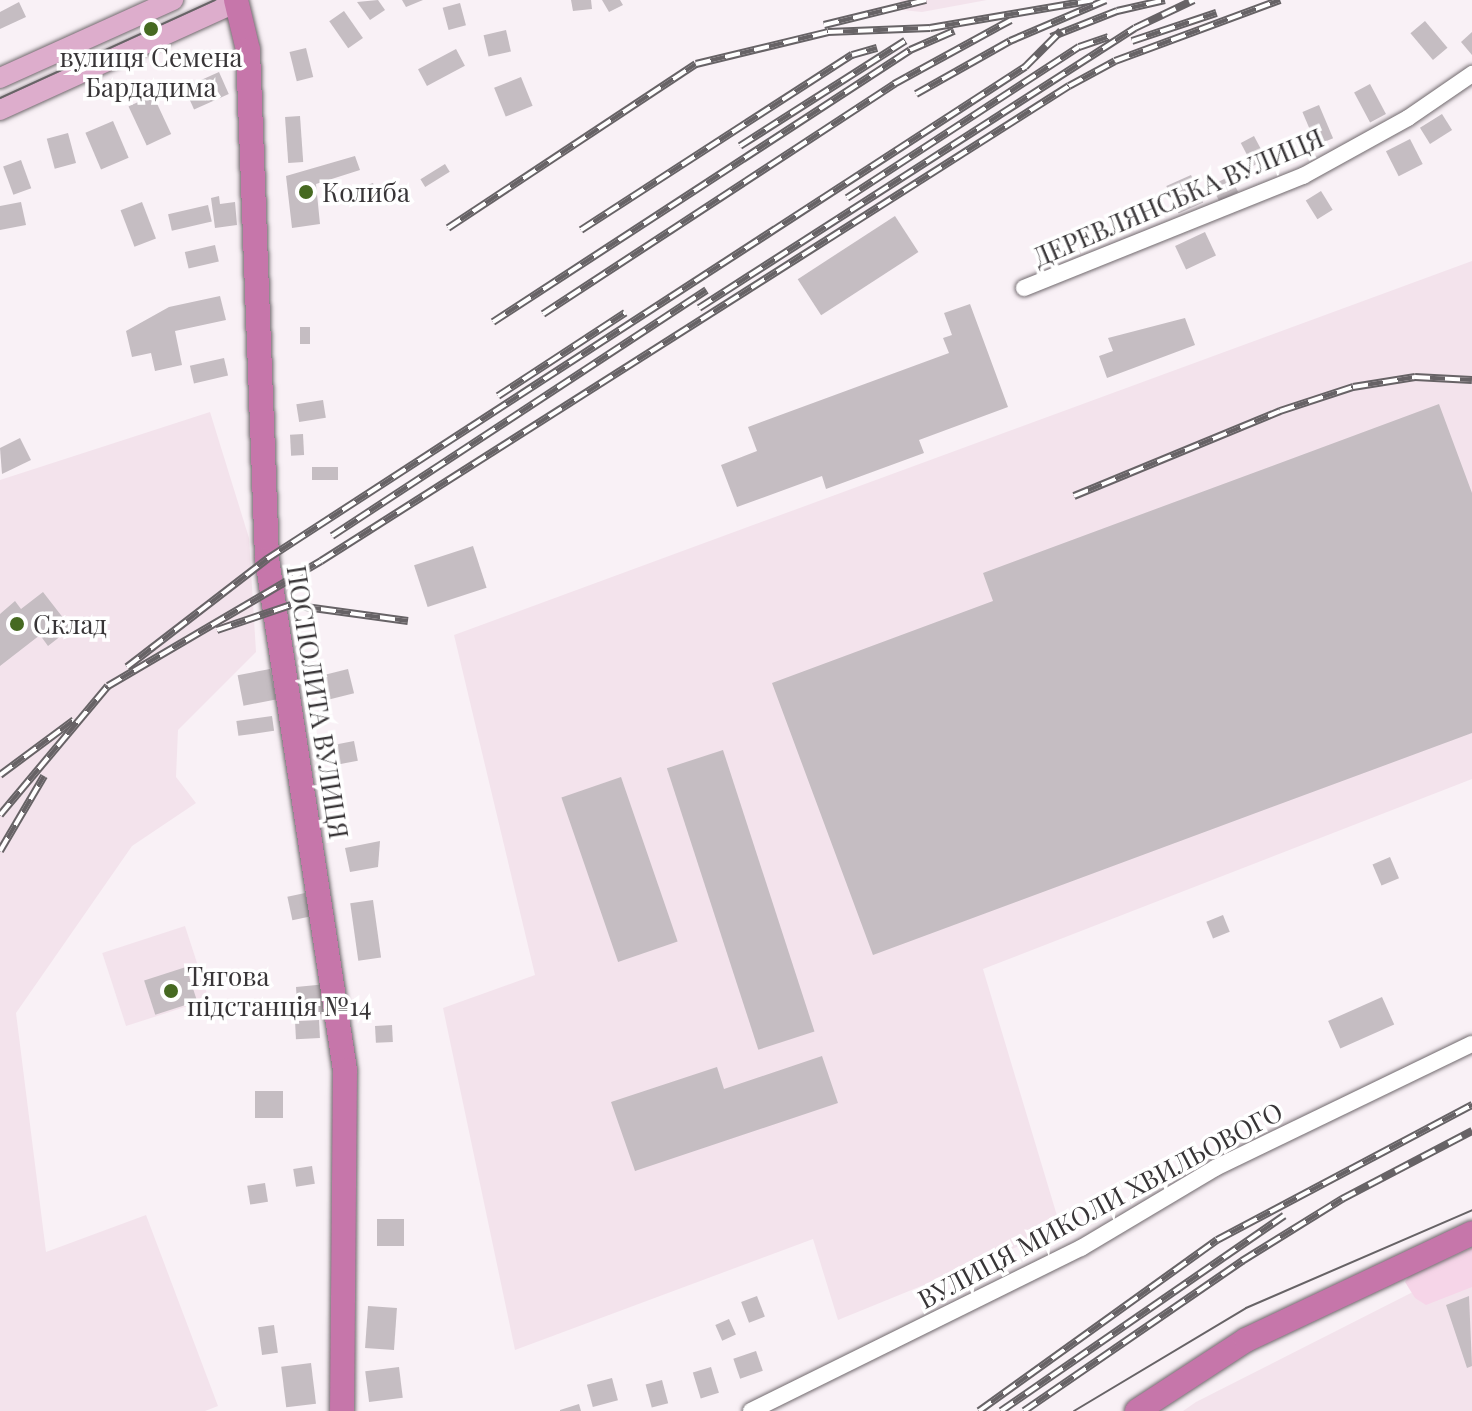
<!DOCTYPE html>
<meta charset="utf-8">
<style>
body{margin:0}
#map{position:relative;width:1472px;height:1411px;overflow:hidden;background:#f9f1f6;font-family:"Playfair Display",serif}
div>[style]{position:absolute}
.built>*{inset:0;background:#f3e3ec;transform-origin:0 0}
.green>*{inset:0;background:#f6d5e8}
.building>*{inset:0;background:#c5bdc2;transform-origin:0 0}
.roads{filter:drop-shadow(0 0 2px #70696d) drop-shadow(0 0 2px #70696d)}
.minor>*{height:16px;margin:-8px;padding:0 8px;transform-origin:8px;border-radius:8px;background:#fff}
.major>*{height:20px;margin:-10px;padding:0 10px;transform-origin:10px;border-radius:10px;background:#ddadcc}
.highway>*{height:24px;margin:-12px;padding:0 12px;transform-origin:12px;border-radius:12px;background:#c676aa}
.tram>*{height:2px;margin:-1px;padding:0 1px;transform-origin:1px;border-radius:1px;background:#676366}
.rail>*{height:8px;margin-top:-4px;transform-origin:0;background:repeating-linear-gradient(90deg,#fff 0 15px,#676366 0 30px);box-sizing:border-box;border-block:2px solid #676366}
.dots>*{width:22px;height:22px;translate:-50% -50%;box-sizing:border-box;border:4px solid #fff;border-radius:50%}
span{translate:-50% -50%;white-space:nowrap;text-align:center;line-height:1.15;-webkit-text-stroke:7px #fff;paint-order:stroke}
.poi-label{font-size:26px;color:#383537}
.left{translate:0 -50%;text-align:left}
.street-label{font-size:26px;color:#383537}
</style>
<div id="map">
<div class="built">
<div style="clip-path:polygon(900px 0,987px 0,922px 12px,902px 10px)"></div>
<div style="clip-path:polygon(1472px 261px,1472px 779px,983px 969px,1061px 1229px,838px 1320px,813px 1239px,515px 1350px,443px 1008px,535px 975px,454px 635px)"></div>
<div style="clip-path:polygon(210px 412px,249px 538px,256px 652px,178px 730px,176px 777px,196px 803px,132px 846px,16px 1013px,46px 1252px,146px 1215px,218px 1406px,205px 1411px,0 1411px,0 480px)"></div>
<div style="left:185px;top:926px;width:77px;height:87px;rotate:72deg"></div>
<div style="clip-path:polygon(1472px 1262px,1472px 1411px,1183px 1411px,1196px 1402px)"></div>
</div>
<div class="green">
<div style="clip-path:polygon(1472px 1248px,1472px 1287px,1426px 1305px,1415px 1298px,1405px 1282px,1409px 1276px)"></div>
</div>
<div class="building">
<div style="clip-path:polygon(378px 0,385px 10px,370px 20px,357px 2px)"></div>
<div style="clip-path:polygon(402px 0,423px 0,406px 7px)"></div>
<div style="clip-path:polygon(571px 0,591px 0,592px 9px,573px 11px)"></div>
<div style="clip-path:polygon(602px 0,620px 0,623px 5px,609px 12px)"></div>
<div style="clip-path:polygon(19px 2px,26px 17px,0 29px,0 12px)"></div>
<div style="left:460px;top:3px;width:23px;height:18px;rotate:75deg"></div>
<div style="left:344px;top:11px;width:33px;height:18px;rotate:55deg"></div>
<div style="left:1425px;top:21px;width:35px;height:19px;rotate:50deg"></div>
<div style="left:506px;top:30px;width:22px;height:23px;rotate:77deg"></div>
<div style="clip-path:polygon(1472px 32px,1472px 55px,1461px 42px)"></div>
<div style="left:306px;top:48px;width:30px;height:17px;rotate:76deg"></div>
<div style="left:456px;top:49px;width:19px;height:43px;rotate:62deg"></div>
<div style="left:219px;top:72px;width:24px;height:38px;rotate:66deg"></div>
<div style="left:521px;top:77px;width:31px;height:29px;rotate:68deg"></div>
<div style="left:1370px;top:84px;width:34px;height:18px;rotate:62deg"></div>
<div style="left:153px;top:95px;width:43px;height:27px;rotate:65deg"></div>
<div style="left:1319px;top:105px;width:36px;height:18px;rotate:67deg"></div>
<div style="left:1442px;top:114px;width:19px;height:26px;rotate:58deg"></div>
<div style="left:300px;top:116px;width:46px;height:15px;rotate:86deg"></div>
<div style="left:113px;top:121px;width:40px;height:30px;rotate:67deg"></div>
<div style="left:68px;top:133px;width:31px;height:22px;rotate:75deg"></div>
<div style="left:1254px;top:136px;width:26px;height:15px;rotate:62deg"></div>
<div style="left:1410px;top:139px;width:28px;height:27px;rotate:63deg"></div>
<div style="clip-path:polygon(355px 156px,360px 170px,316px 184px,320px 224px,292px 228px,286px 176px)"></div>
<div style="left:21px;top:160px;width:30px;height:19px;rotate:70deg"></div>
<div style="left:445px;top:164px;width:9px;height:29px;rotate:58deg"></div>
<div style="left:1191px;top:175px;width:30px;height:27px;rotate:66deg"></div>
<div style="left:1230px;top:176px;width:18px;height:21px;rotate:63deg"></div>
<div style="left:373px;top:183px;width:15px;height:23px;rotate:70deg"></div>
<div style="left:1321px;top:191px;width:22px;height:18px;rotate:58deg"></div>
<div style="clip-path:polygon(219px 196px,220px 204px,235px 202px,237px 225px,215px 228px,211px 198px)"></div>
<div style="clip-path:polygon(21px 202px,26px 225px,0 230px,0 206px)"></div>
<div style="left:142px;top:202px;width:39px;height:23px;rotate:69deg"></div>
<div style="left:208px;top:205px;width:17px;height:41px;rotate:77deg"></div>
<div style="left:895px;top:216px;width:43px;height:116px;rotate:57deg"></div>
<div style="left:1205px;top:232px;width:26px;height:33px;rotate:65deg"></div>
<div style="left:215px;top:245px;width:17px;height:31px;rotate:77deg"></div>
<div style="clip-path:polygon(220px 296px,226px 320px,175px 331px,182px 365px,155px 371px,151px 353px,132px 357px,126px 331px,169px 307px)"></div>
<div style="clip-path:polygon(970px 304px,1008px 407px,919px 440px,924px 453px,826px 489px,822px 476px,737px 507px,721px 465px,757px 451px,748px 427px,949px 353px,943px 338px,952px 335px,944px 313px)"></div>
<div style="clip-path:polygon(1185px 318px,1195px 345px,1107px 378px,1099px 356px,1113px 351px,1108px 338px)"></div>
<div style="left:310px;top:327px;width:17px;height:10px;rotate:90deg"></div>
<div style="left:224px;top:358px;width:18px;height:35px;rotate:77deg"></div>
<div style="left:323px;top:400px;width:18px;height:27px;rotate:81deg"></div>
<div style="clip-path:polygon(1439px 404px,1472px 493px,1472px 733px,873px 955px,772px 683px,993px 601px,983px 573px)"></div>
<div style="left:303px;top:434px;width:21px;height:13px;rotate:87deg"></div>
<div style="clip-path:polygon(20px 438px,31px 460px,2px 474px,0 448px)"></div>
<div style="left:338px;top:467px;width:13px;height:26px;rotate:90deg"></div>
<div style="left:473px;top:546px;width:44px;height:62px;rotate:72deg"></div>
<div style="clip-path:polygon(43px 592px,71px 628px,48px 646px,40px 635px,0 666px,0 614px,15px 601px,21px 609px)"></div>
<div style="left:270px;top:669px;width:31px;height:33px;rotate:79deg"></div>
<div style="left:348px;top:669px;width:25px;height:35px;rotate:76deg"></div>
<div style="left:272px;top:716px;width:15px;height:36px;rotate:82deg"></div>
<div style="left:354px;top:741px;width:20px;height:25px;rotate:79deg"></div>
<div style="left:723px;top:750px;width:296px;height:59px;rotate:72deg"></div>
<div style="left:621px;top:777px;width:174px;height:63px;rotate:71deg"></div>
<div style="clip-path:polygon(380px 841px,378px 867px,350px 872px,345px 848px)"></div>
<div style="left:1390px;top:857px;width:23px;height:19px;rotate:67deg"></div>
<div style="left:305px;top:893px;width:24px;height:18px;rotate:78deg"></div>
<div style="left:373px;top:900px;width:58px;height:23px;rotate:82deg"></div>
<div style="left:1223px;top:915px;width:18px;height:18px;rotate:68deg"></div>
<div style="left:186px;top:967px;width:36px;height:44px;rotate:72deg"></div>
<div style="clip-path:polygon(327px 984px,330px 1012px,301px 1019px,303px 1003px,297px 1004px,296px 987px)"></div>
<div style="left:1382px;top:997px;width:30px;height:59px;rotate:66deg"></div>
<div style="left:319px;top:1020px;width:18px;height:24px;rotate:87deg"></div>
<div style="left:392px;top:1025px;width:17px;height:17px;rotate:87deg"></div>
<div style="clip-path:polygon(822px 1056px,838px 1103px,635px 1171px,611px 1102px,717px 1067px,724px 1089px)"></div>
<div style="left:255px;top:1091px;width:28px;height:27px"></div>
<div style="left:312px;top:1166px;width:18px;height:19px;rotate:81deg"></div>
<div style="left:265px;top:1183px;width:19px;height:18px;rotate:81deg"></div>
<div style="left:377px;top:1219px;width:27px;height:27px"></div>
<div style="left:757px;top:1296px;width:22px;height:17px;rotate:69deg"></div>
<div style="clip-path:polygon(1469px 1296px,1472px 1366px,1467px 1368px,1446px 1305px)"></div>
<div style="left:368px;top:1306px;width:29px;height:42px;rotate:4deg"></div>
<div style="left:729px;top:1319px;width:17px;height:15px;rotate:66deg"></div>
<div style="left:274px;top:1325px;width:28px;height:16px;rotate:82deg"></div>
<div style="left:756px;top:1351px;width:21px;height:24px;rotate:71deg"></div>
<div style="left:311px;top:1363px;width:41px;height:30px;rotate:83deg"></div>
<div style="left:399px;top:1367px;width:31px;height:34px;rotate:83deg"></div>
<div style="left:711px;top:1367px;width:27px;height:19px;rotate:73deg"></div>
<div style="left:612px;top:1378px;width:23px;height:26px;rotate:75deg"></div>
<div style="left:662px;top:1380px;width:24px;height:17px;rotate:75deg"></div>
<div style="clip-path:polygon(579px 1404px,581px 1411px,560px 1411px,560px 1410px)"></div>
</div>
<div class="roads">
<div class="minor">
<div style="left:1024px;top:288px;width:301px;rotate:-21.9deg"></div>
<div style="left:1303px;top:176px;width:120px;rotate:-28.9deg"></div>
<div style="left:1408px;top:118px;width:78px;rotate:-34.5deg"></div>
<div style="left:751px;top:1411px;width:368px;rotate:-26.3deg"></div>
<div style="left:1081px;top:1248px;width:156px;rotate:-30.8deg"></div>
<div style="left:1215px;top:1168px;width:285px;rotate:-25.8deg"></div>
</div>
<div class="major">
<div style="left:0;top:78px;width:190px;rotate:-24.3deg"></div>
<div style="left:0;top:110px;width:260px;rotate:-24.5deg"></div>
</div>
<div class="highway">
<div style="left:236px;top:0;width:51px;rotate:76.5deg"></div>
<div style="left:248px;top:50px;width:509px;rotate:87.86deg"></div>
<div style="left:267px;top:559px;width:517px;rotate:81.32deg"></div>
<div style="left:345px;top:1070px;width:341px;rotate:90.5deg"></div>
<div style="left:1137px;top:1411px;width:130px;rotate:-33.1deg"></div>
<div style="left:1246px;top:1340px;width:250px;rotate:-25.3deg"></div>
</div>
</div>
<div class="tram">
<div style="left:0;top:98px;width:236px;rotate:-24.5deg"></div>
<div style="left:1074px;top:1411px;width:200px;rotate:-30.9deg"></div>
<div style="left:1246px;top:1308px;width:246px;rotate:-23.4deg"></div>
</div>
<div class="rail">
<div style="left:824px;top:25px;width:105px;rotate:-13.8deg"></div>
<div style="left:1051px;top:37px;width:71px;rotate:-21.5deg"></div>
<div style="left:1117px;top:11px;width:49px;rotate:-12.9deg"></div>
<div style="left:1132px;top:41px;width:89px;rotate:-18.4deg"></div>
<div style="left:916px;top:94px;width:108px;rotate:-29.4deg"></div>
<div style="left:1010px;top:41px;width:104px;rotate:-23.1deg"></div>
<div style="left:740px;top:146px;width:196px;rotate:-32.5deg"></div>
<div style="left:847px;top:198px;width:277px;rotate:-33.1deg"></div>
<div style="left:1079px;top:47px;width:31px;rotate:-19deg"></div>
<div style="left:448px;top:228px;width:297px;rotate:-33.5deg"></div>
<div style="left:696px;top:64px;width:136px;rotate:-13.6deg"></div>
<div style="left:828px;top:32px;width:102px;rotate:-2.2deg"></div>
<div style="left:930px;top:28px;width:165px;rotate:-9.7deg"></div>
<div style="left:581px;top:230px;width:323px;rotate:-32.9deg"></div>
<div style="left:852px;top:55px;width:26px;rotate:-16deg"></div>
<div style="left:699px;top:308px;width:518px;rotate:-32.71deg"></div>
<div style="left:1135px;top:28px;width:65px;rotate:-25.4deg"></div>
<div style="left:543px;top:314px;width:420px;rotate:-33.2deg"></div>
<div style="left:894px;top:84px;width:133px;rotate:-28.7deg"></div>
<div style="left:493px;top:322px;width:498px;rotate:-33.1deg"></div>
<div style="left:910px;top:50px;width:48px;rotate:-23.4deg"></div>
<div style="left:498px;top:396px;width:152px;rotate:-33.2deg"></div>
<div style="left:1074px;top:496px;width:223px;rotate:-22.4deg"></div>
<div style="left:1280px;top:411px;width:77px;rotate:-18.2deg"></div>
<div style="left:1353px;top:387px;width:63px;rotate:-9.2deg"></div>
<div style="left:1415px;top:377px;width:57px;rotate:3deg"></div>
<div style="left:332px;top:536px;width:448px;rotate:-33.3deg"></div>
<div style="left:217px;top:630px;width:78px;rotate:-18.7deg"></div>
<div style="left:291px;top:605px;width:118px;rotate:7.8deg"></div>
<div style="left:127px;top:667px;width:177px;rotate:-37.6deg"></div>
<div style="left:267px;top:559px;width:904px;rotate:-32.99deg"></div>
<div style="left:1025px;top:67px;width:51px;rotate:-45deg"></div>
<div style="left:0;top:775px;width:92px;rotate:-36.6deg"></div>
<div style="left:0;top:815px;width:168px;rotate:-50.1deg"></div>
<div style="left:108px;top:686px;width:247px;rotate:-30.4deg"></div>
<div style="left:321px;top:561px;width:886px;rotate:-32.42deg"></div>
<div style="left:1069px;top:86px;width:52px;rotate:-28.5deg"></div>
<div style="left:1115px;top:61px;width:176px;rotate:-20.3deg"></div>
<div style="left:0;top:851px;width:87px;rotate:-59.6deg"></div>
<div style="left:979px;top:1411px;width:293px;rotate:-35.7deg"></div>
<div style="left:1217px;top:1240px;width:289px;rotate:-27.9deg"></div>
<div style="left:1001px;top:1411px;width:344px;rotate:-34.6deg"></div>
<div style="left:1024px;top:1411px;width:265px;rotate:-34.5deg"></div>
<div style="left:1242px;top:1261px;width:118px;rotate:-31.8deg"></div>
<div style="left:1342px;top:1199px;width:147px;rotate:-27.6deg"></div>
</div>
<div class="dots">
<div style="left:151px;top:29px;background:#466921"></div>
<div style="left:306px;top:192px;background:#466921"></div>
<div style="left:17px;top:624px;background:#466921"></div>
<div style="left:171px;top:991px;background:#466921"></div>
</div>
<div class="poi-label">
<span style="left:151px;top:72px">вулиця Семена<br>Бардадима</span>
<span class="left" style="left:322px;top:192px">Колиба</span>
<span class="left" style="left:33px;top:624px">Склад</span>
<span class="left" style="left:187px;top:991px">Тягова<br>пiдстанцiя №14</span>
</div>
<div class="street-label">
<span style="left:1178px;top:197px;rotate:-23deg">ДЕРЕВЛЯНСЬКА ВУЛИЦЯ</span>
<span style="left:318px;top:702px;rotate:81deg">ПОСПОЛИТА ВУЛИЦЯ</span>
<span style="left:1100px;top:1205px;rotate:-28deg">ВУЛИЦЯ МИКОЛИ ХВИЛЬОВОГО</span>
</div>
</div>
